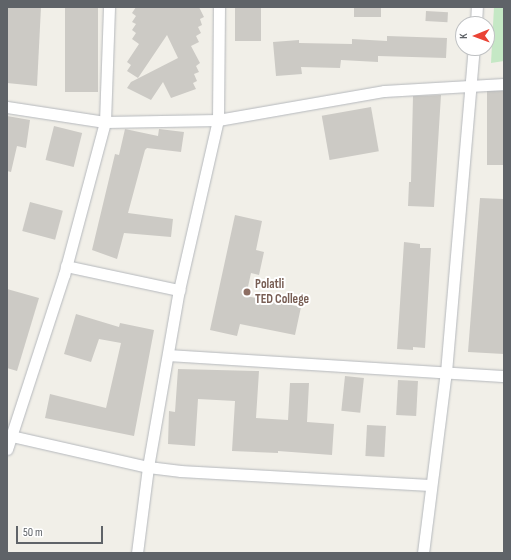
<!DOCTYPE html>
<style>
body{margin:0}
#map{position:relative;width:511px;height:560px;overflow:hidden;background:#f1efe8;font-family:"Sofia Sans Condensed",sans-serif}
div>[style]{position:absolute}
.green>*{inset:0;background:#c5e8c5}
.building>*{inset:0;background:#cccac5;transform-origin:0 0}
.roads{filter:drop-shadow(0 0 1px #b5b8bc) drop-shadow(0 0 1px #b5b8bc)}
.minor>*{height:11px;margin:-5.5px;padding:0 5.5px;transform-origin:5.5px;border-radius:5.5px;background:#fff}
.dots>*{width:11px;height:11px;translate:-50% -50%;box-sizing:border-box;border:2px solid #fff;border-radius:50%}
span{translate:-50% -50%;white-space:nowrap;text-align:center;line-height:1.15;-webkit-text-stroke:4px #fff;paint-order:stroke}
.education-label{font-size:13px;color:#785e54;font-weight:700}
.left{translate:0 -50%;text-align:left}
.frame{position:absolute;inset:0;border:8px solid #5f6368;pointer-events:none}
.north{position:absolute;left:455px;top:16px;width:40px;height:40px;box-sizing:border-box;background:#fff;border:1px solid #bfc1c3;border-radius:50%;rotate:269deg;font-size:11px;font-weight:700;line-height:16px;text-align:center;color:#5f6368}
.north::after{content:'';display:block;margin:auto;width:14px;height:18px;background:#ea4335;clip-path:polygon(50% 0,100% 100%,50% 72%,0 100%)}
.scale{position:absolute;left:16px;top:526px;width:87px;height:18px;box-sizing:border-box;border:2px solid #5f6368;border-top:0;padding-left:5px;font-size:12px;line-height:14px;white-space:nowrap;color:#5f6368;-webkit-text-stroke:3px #fff;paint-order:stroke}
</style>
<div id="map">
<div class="green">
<div style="clip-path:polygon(494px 7px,504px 7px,504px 61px,491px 63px)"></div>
</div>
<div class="building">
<div style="clip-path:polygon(7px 7px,41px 7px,37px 86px,7px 83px)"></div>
<div style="left:65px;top:7px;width:33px;height:85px"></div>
<div style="clip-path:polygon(136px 7px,199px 7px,204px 17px,200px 19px,202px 25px,198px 27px,201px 33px,196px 36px,199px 42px,191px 46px,200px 63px,196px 66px,199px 72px,194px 74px,197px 81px,193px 83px,196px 89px,171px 98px,163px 82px,151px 100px,127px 88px,131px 82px,178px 58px,167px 35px,138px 78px,127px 71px,131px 65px,127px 62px,139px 44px,132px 39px,136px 33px,132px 30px,136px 24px,132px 22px,136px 16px,132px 13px)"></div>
<div style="left:235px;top:7px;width:26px;height:34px"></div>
<div style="left:354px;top:7px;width:27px;height:10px"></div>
<div style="left:426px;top:11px;width:22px;height:10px;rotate:3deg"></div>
<div style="clip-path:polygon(387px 36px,447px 38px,446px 58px,378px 56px,378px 62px,341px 60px,340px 68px,301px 67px,302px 74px,276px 76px,273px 42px,299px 40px,299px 43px,352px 44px,352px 39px,387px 41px)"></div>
<div style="left:504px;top:91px;width:74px;height:17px;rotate:90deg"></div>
<div style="clip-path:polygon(441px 95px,434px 207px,408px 206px,409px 182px,411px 182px,413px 96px)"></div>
<div style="left:371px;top:107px;width:45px;height:50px;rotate:80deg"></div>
<div style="clip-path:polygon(7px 116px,30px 120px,26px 148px,17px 146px,11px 172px,7px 171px)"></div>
<div style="left:54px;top:126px;width:29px;height:35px;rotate:14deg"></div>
<div style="clip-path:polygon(125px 129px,158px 136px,159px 129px,184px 132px,181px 152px,147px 148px,145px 150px,128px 213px,173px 219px,171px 237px,124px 233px,117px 259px,92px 250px,115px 154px,119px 155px)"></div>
<div style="clip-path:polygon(480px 198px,504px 199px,504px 354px,468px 352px)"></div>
<div style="left:30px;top:202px;width:34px;height:30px;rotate:15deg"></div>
<div style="clip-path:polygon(235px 215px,262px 221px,256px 250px,264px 252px,259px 275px,251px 273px,246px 296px,301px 307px,295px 335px,240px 324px,237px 336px,210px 330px)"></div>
<div style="clip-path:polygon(404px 242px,420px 244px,420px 248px,431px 248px,425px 348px,413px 347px,413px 350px,397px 349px)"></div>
<div style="clip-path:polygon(7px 289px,39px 298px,17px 371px,7px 368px)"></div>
<div style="clip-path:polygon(76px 314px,119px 327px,120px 323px,154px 330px,134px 436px,45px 418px,50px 394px,106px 408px,121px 343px,99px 339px,91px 362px,64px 354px)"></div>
<div style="clip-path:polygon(178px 369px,259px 371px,256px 418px,288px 420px,290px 383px,309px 383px,307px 422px,334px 424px,332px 455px,278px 451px,278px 453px,232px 451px,235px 401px,198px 399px,195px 446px,168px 444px,169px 411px,175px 412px)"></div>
<div style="left:345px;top:376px;width:19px;height:35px;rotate:6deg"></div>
<div style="left:398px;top:380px;width:20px;height:35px;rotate:3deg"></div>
<div style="left:367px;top:425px;width:19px;height:31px;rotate:3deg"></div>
</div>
<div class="roads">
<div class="minor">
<div style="left:476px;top:24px;width:17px;rotate:-87deg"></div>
<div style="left:7px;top:107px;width:99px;rotate:8.7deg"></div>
<div style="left:105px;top:122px;width:113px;rotate:-1deg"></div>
<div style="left:218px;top:120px;width:169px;rotate:-9.9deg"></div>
<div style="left:384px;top:91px;width:120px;rotate:-3.3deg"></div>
<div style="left:66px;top:266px;width:116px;rotate:12deg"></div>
<div style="left:169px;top:355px;width:336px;rotate:3.6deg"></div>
<div style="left:7px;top:435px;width:145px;rotate:12.8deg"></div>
<div style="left:148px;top:467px;width:33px;rotate:7deg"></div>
<div style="left:181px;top:471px;width:248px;rotate:3.2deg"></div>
<div style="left:7px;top:449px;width:183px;rotate:-71.9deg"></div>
<div style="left:64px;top:275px;width:158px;rotate:-75deg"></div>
<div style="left:105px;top:122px;width:115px;rotate:-88deg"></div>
<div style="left:137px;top:553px;width:87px;rotate:-82.7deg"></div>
<div style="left:148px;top:467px;width:180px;rotate:-80.1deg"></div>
<div style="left:179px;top:290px;width:174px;rotate:-77.1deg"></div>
<div style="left:218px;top:120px;width:113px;rotate:-89.5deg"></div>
<div style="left:423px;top:553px;width:182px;rotate:-82.8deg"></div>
<div style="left:446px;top:372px;width:325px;rotate:-85.1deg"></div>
</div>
</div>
<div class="dots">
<div style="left:247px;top:292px;background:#8d6e63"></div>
</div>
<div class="education-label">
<span class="left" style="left:255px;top:292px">Polatli<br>TED College</span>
</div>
<div class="frame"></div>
<div class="north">K</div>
<div class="scale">50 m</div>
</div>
